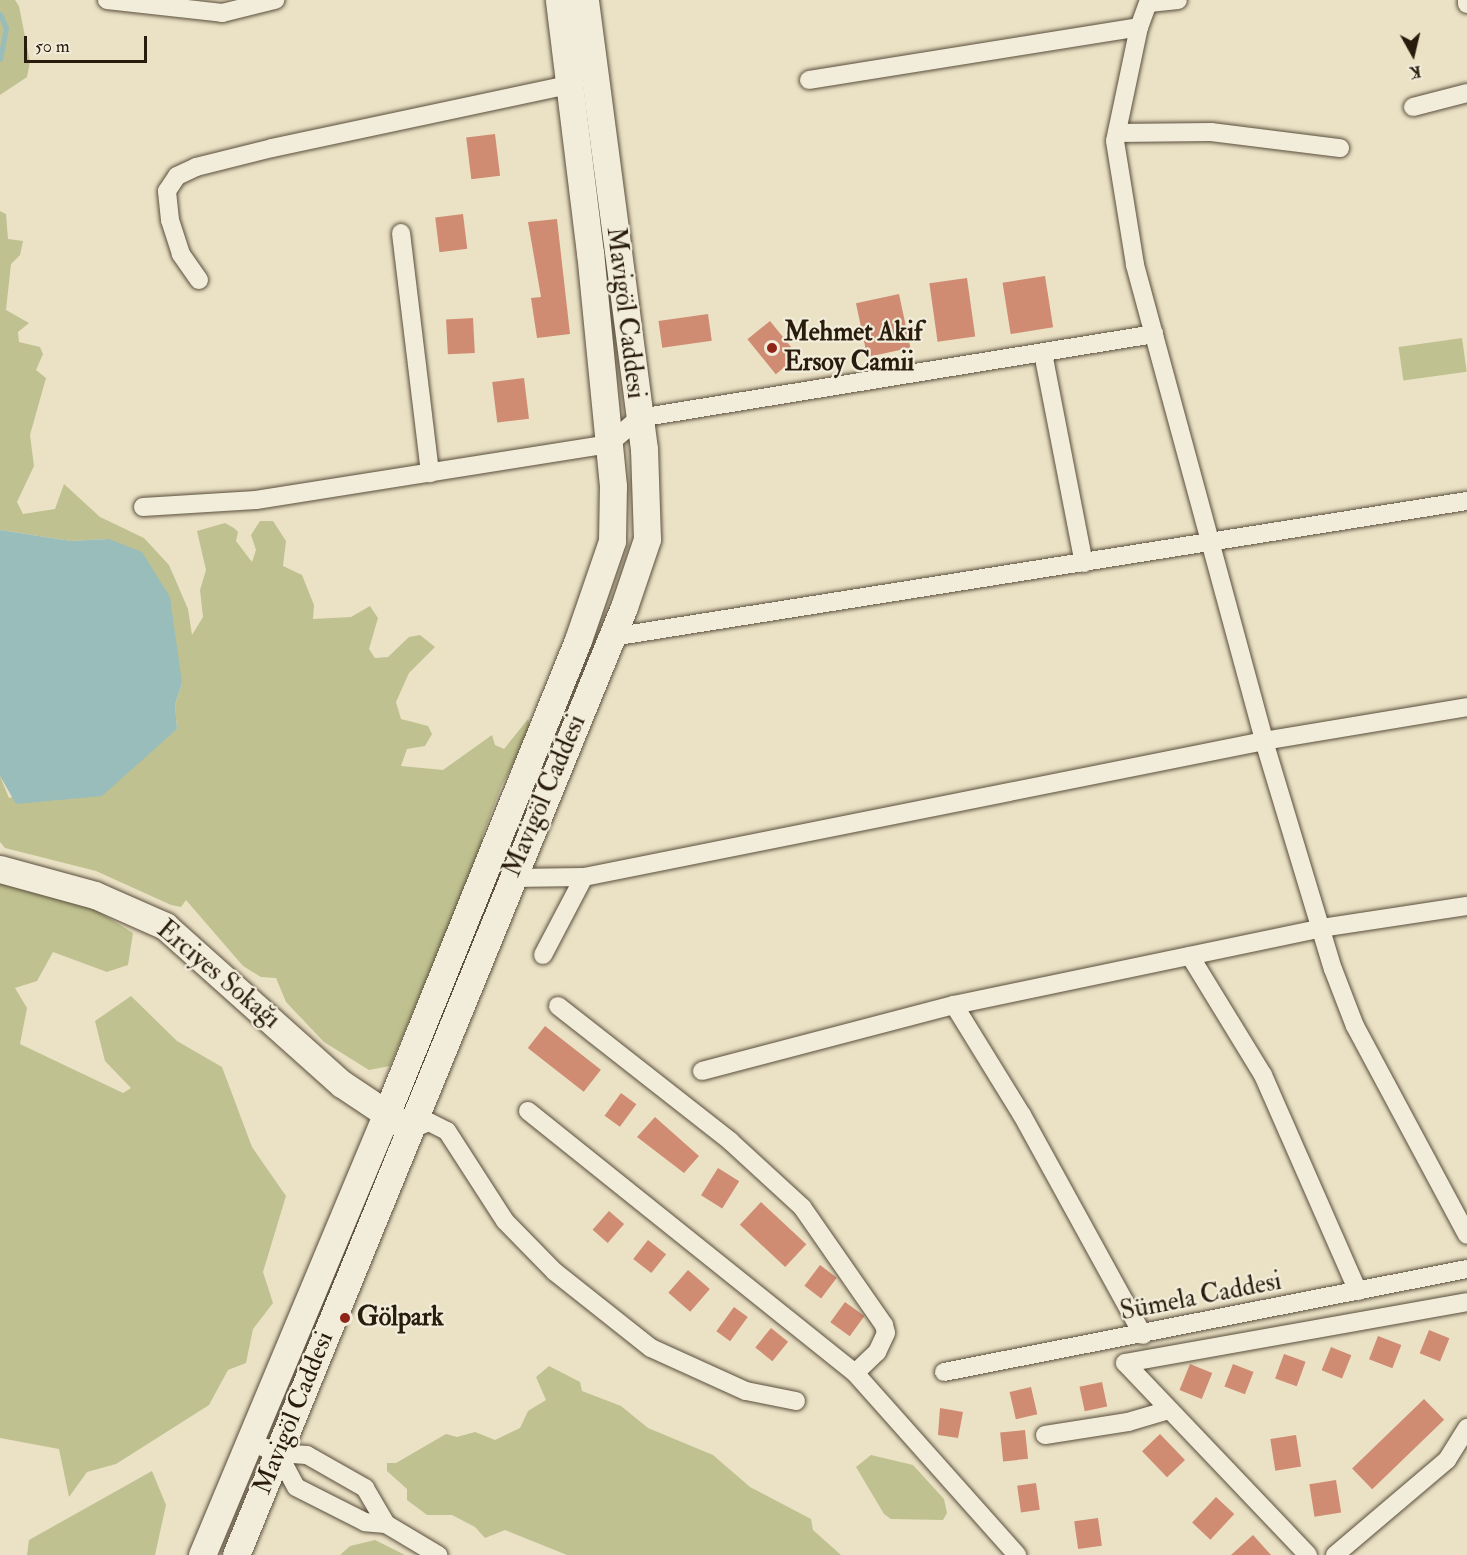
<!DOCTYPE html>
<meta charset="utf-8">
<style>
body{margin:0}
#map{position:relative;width:1467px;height:1555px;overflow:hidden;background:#ebe2c6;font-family:"IM FELL Double Pica",serif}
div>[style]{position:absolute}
.green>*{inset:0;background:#bfc190;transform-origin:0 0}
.water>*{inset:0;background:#99bdbb}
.stream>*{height:5px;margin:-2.5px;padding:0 2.5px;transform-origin:2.5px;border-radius:2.5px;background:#99bdbb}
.building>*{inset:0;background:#cf8c72;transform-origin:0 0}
.roads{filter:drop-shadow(0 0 2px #5a4e3b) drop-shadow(0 0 2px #5a4e3b)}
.street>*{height:18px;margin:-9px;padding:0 9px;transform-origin:9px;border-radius:9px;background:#f2ecda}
.secondary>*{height:27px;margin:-13.5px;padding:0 13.5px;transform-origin:13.5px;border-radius:13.5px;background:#f2ecda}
.dots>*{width:16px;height:16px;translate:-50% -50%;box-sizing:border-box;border:3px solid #f2ecda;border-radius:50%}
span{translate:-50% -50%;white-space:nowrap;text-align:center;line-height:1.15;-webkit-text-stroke:4.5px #f2ecda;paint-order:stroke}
.street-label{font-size:26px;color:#291c0d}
.poi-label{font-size:26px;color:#291c0d;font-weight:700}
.left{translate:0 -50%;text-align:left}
.north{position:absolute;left:1383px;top:24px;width:60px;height:60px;-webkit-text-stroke:4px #f2ecda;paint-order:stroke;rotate:172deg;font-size:16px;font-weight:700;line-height:24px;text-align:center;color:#291c0d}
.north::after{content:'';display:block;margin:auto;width:21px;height:27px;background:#291c0d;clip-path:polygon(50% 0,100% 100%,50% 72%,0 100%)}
.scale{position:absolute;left:24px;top:36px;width:123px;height:27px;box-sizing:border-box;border:3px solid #291c0d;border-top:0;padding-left:8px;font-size:18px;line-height:21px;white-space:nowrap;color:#291c0d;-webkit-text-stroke:4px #f2ecda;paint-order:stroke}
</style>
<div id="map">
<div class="green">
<div style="clip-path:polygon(0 0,15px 0,19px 6px,30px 62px,27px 77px,0 95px)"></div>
<div style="clip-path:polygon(0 211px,6px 214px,8px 239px,23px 241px,20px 255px,11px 264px,6px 310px,29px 323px,18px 332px,19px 342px,40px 347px,43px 354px,36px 370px,46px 378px,30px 435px,34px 466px,17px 502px,23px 514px,55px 509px,64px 484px,100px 517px,144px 538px,169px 565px,188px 609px,192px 635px,203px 617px,200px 590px,206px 570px,197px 531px,225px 523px,234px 528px,238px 532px,236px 541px,252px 562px,256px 550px,251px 535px,260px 521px,273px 521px,286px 541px,283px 566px,302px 575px,314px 605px,313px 619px,351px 617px,370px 606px,378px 618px,369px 649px,375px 658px,388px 657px,409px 637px,420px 635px,435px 647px,409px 673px,396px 702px,401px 719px,428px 726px,432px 734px,425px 746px,407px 749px,401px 766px,443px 770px,492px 735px,495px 745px,504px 749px,528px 719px,531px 730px,501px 787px,482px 837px,483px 847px,390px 1066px,369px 1070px,324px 1042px,286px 1002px,276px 978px,261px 977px,243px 966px,186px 900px,181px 907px,171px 905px,96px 871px,5px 848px,0 842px,0 776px,9px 798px,142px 757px,177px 729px,175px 704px,182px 683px,109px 539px,71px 541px,0 530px)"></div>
<div style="left:1462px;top:338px;width:34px;height:64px;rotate:82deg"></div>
<div style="clip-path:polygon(0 882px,83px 902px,133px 933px,128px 965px,107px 972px,53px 952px,37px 981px,15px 988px,27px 1008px,20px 1044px,123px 1093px,131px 1088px,105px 1061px,95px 1021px,131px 996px,177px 1041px,222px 1067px,252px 1147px,286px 1196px,263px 1272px,273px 1303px,253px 1329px,246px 1363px,228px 1370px,209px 1405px,116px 1464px,87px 1472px,69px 1497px,59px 1449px,0 1438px)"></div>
<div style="clip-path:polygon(549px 1366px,580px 1382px,582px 1391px,621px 1406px,648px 1428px,713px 1455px,750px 1487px,811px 1519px,813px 1530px,841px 1555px,567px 1555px,505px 1530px,485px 1538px,475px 1527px,452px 1515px,427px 1515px,407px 1500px,407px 1489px,387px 1471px,387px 1463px,396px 1463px,446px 1434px,457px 1437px,475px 1432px,495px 1440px,520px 1428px,528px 1411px,546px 1400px,536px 1377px)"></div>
<div style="clip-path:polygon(871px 1455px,913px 1465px,944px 1499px,947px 1513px,943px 1520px,891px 1519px,884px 1514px,856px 1467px)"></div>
<div style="clip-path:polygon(152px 1471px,166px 1505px,155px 1555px,27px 1555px,29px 1540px)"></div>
<div style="clip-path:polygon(375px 1540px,405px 1555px,340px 1555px,350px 1546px)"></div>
</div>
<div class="water">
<div style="clip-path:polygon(0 530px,71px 541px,109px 539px,142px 552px,170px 597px,182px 683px,175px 704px,177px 729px,102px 796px,16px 804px,0 776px)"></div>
</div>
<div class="stream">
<div style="left:0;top:14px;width:15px;rotate:67deg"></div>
<div style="left:6px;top:28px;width:31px;rotate:101deg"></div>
</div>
<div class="building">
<div style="left:495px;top:134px;width:42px;height:29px;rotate:83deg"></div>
<div style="left:463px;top:214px;width:35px;height:28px;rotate:83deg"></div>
<div style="clip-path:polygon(557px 219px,570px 334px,537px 338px,531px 298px,541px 297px,528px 222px)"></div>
<div style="left:1045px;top:276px;width:52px;height:43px;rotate:81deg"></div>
<div style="left:967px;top:278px;width:59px;height:38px;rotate:82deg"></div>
<div style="left:899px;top:294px;width:55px;height:44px;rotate:78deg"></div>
<div style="left:708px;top:314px;width:27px;height:50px;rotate:82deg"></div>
<div style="left:473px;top:318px;width:35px;height:27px;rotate:87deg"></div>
<div style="left:770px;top:321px;width:45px;height:29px;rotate:51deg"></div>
<div style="left:524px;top:378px;width:41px;height:32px;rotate:83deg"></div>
<div style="left:545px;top:1026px;width:71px;height:28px;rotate:38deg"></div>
<div style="left:621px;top:1093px;width:19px;height:28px;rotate:36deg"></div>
<div style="clip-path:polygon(655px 1117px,699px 1156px,684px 1173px,637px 1137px)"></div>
<div style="left:718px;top:1168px;width:25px;height:32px;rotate:32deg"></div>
<div style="left:761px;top:1202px;width:62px;height:31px;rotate:43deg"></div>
<div style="left:609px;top:1211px;width:20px;height:25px;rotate:41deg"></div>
<div style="left:648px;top:1240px;width:23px;height:24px;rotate:38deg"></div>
<div style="left:820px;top:1265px;width:21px;height:26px;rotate:37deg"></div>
<div style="left:688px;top:1270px;width:29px;height:30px;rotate:41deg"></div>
<div style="left:845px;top:1302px;width:24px;height:25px;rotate:36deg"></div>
<div style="left:734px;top:1307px;width:17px;height:30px;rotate:36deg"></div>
<div style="left:771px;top:1328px;width:22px;height:25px;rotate:39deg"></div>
<div style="left:1429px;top:1330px;width:22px;height:25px;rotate:22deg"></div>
<div style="left:1378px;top:1336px;width:25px;height:25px;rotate:21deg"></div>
<div style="left:1331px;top:1347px;width:22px;height:25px;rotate:22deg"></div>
<div style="left:1284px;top:1354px;width:23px;height:26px;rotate:20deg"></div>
<div style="left:1190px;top:1364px;width:24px;height:28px;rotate:22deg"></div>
<div style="left:1233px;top:1364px;width:22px;height:24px;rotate:21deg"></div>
<div style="left:1102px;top:1382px;width:25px;height:23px;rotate:78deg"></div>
<div style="left:1031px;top:1387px;width:28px;height:22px;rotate:77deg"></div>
<div style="left:1424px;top:1399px;width:29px;height:100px;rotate:46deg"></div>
<div style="clip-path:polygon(940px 1408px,963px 1412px,958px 1438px,938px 1435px)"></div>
<div style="left:1025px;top:1430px;width:29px;height:25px;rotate:84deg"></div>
<div style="left:1160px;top:1434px;width:36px;height:25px;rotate:46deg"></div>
<div style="left:1296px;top:1435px;width:32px;height:26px;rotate:81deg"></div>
<div style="left:1336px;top:1480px;width:33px;height:27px;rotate:81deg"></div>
<div style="left:1036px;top:1483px;width:27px;height:19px;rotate:82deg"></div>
<div style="left:1216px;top:1497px;width:25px;height:35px;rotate:43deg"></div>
<div style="left:1098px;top:1518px;width:28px;height:24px;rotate:82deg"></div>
<div style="clip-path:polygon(1253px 1535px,1271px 1555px,1231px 1555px)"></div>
</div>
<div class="roads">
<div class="street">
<div style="left:107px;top:0;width:116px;rotate:6.4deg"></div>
<div style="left:222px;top:13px;width:55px;rotate:-13.8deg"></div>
<div style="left:1149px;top:0;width:29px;rotate:110deg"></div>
<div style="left:1139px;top:27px;width:116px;rotate:101.9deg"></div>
<div style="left:1115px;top:141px;width:126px;rotate:80.8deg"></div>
<div style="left:1135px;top:265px;width:493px;rotate:74.8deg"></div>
<div style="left:1264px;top:741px;width:238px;rotate:73.2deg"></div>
<div style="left:1333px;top:969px;width:61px;rotate:68.9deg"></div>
<div style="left:1355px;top:1026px;width:237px;rotate:61.8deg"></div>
<div style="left:1467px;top:0;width:4px;rotate:90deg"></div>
<div style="left:1149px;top:3px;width:29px;rotate:-6deg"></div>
<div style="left:809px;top:80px;width:334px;rotate:-9.1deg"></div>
<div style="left:1413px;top:107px;width:56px;rotate:-14.5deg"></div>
<div style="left:1117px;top:133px;width:94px;rotate:-0.6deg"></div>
<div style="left:1211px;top:132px;width:130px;rotate:7.1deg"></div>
<div style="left:401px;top:233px;width:242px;rotate:83.1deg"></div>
<div style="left:199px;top:280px;width:32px;rotate:-125deg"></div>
<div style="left:181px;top:254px;width:36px;rotate:-108deg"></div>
<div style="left:170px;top:220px;width:29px;rotate:-96deg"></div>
<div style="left:167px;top:191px;width:18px;rotate:-56deg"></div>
<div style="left:177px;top:176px;width:21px;rotate:-25deg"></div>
<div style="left:196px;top:167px;width:78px;rotate:-14deg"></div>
<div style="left:272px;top:148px;width:304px;rotate:-12deg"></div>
<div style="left:1043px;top:353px;width:214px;rotate:79deg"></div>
<div style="left:143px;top:507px;width:113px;rotate:-3.5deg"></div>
<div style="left:256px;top:500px;width:357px;rotate:-9deg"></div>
<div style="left:609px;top:444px;width:40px;rotate:-41deg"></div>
<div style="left:639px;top:418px;width:522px;rotate:-9.26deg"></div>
<div style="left:612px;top:637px;width:866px;rotate:-9.04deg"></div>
<div style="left:511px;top:878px;width:73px;rotate:-0.8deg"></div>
<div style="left:584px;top:877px;width:693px;rotate:-11.31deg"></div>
<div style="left:1264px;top:741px;width:206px;rotate:-9.5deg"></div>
<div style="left:543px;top:955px;width:88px;rotate:-62.3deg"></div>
<div style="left:1190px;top:956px;width:140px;rotate:58.5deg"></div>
<div style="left:1263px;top:1075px;width:236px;rotate:66.3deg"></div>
<div style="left:954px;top:1005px;width:129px;rotate:58.3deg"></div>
<div style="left:1022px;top:1115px;width:251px;rotate:61.2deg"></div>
<div style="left:558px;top:1006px;width:219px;rotate:38.1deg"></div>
<div style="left:730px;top:1141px;width:98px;rotate:42.5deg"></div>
<div style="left:802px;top:1207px;width:144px;rotate:55.2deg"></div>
<div style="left:884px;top:1325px;width:8px;rotate:76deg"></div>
<div style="left:886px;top:1333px;width:21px;rotate:115deg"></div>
<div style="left:877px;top:1352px;width:30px;rotate:136deg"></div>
<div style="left:702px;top:1071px;width:260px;rotate:-14.7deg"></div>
<div style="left:954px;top:1005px;width:375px;rotate:-11.8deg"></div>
<div style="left:1321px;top:928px;width:148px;rotate:-8.6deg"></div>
<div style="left:528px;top:1111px;width:419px;rotate:38.7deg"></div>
<div style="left:855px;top:1373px;width:244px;rotate:48.3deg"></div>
<div style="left:411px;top:1129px;width:19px;rotate:-21deg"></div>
<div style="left:429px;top:1122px;width:20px;rotate:27deg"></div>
<div style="left:447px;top:1131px;width:107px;rotate:57.2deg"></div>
<div style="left:505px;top:1221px;width:71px;rotate:45.6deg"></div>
<div style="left:555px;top:1272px;width:122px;rotate:38.4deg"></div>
<div style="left:651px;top:1348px;width:104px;rotate:24.4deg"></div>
<div style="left:746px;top:1391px;width:51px;rotate:11.3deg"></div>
<div style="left:944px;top:1372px;width:533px;rotate:-11.14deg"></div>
<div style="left:1045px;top:1435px;width:84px;rotate:-8.9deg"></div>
<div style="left:1128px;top:1422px;width:43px;rotate:-16.3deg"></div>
<div style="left:250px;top:1442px;width:30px;rotate:21deg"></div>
<div style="left:278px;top:1453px;width:29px;rotate:4deg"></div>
<div style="left:307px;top:1455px;width:67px;rotate:29.6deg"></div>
<div style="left:365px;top:1488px;width:42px;rotate:59.7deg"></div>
<div style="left:386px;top:1524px;width:21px;rotate:-175deg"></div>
<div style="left:365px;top:1522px;width:77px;rotate:-153.1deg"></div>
<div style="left:296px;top:1487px;width:38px;rotate:-118deg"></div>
<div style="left:386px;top:1524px;width:61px;rotate:30.8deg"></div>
<div style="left:1308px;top:1555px;width:265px;rotate:-133.6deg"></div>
<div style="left:1125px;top:1363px;width:347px;rotate:-10.1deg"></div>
<div style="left:1335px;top:1555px;width:147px;rotate:-40.3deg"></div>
<div style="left:1447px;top:1460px;width:38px;rotate:-58deg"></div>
</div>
<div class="secondary">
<div style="left:0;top:869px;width:98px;rotate:15.3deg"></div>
<div style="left:95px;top:895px;width:77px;rotate:23.9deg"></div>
<div style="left:165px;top:926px;width:237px;rotate:41.8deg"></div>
<div style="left:342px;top:1084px;width:72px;rotate:33.7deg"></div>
<div style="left:202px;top:1555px;width:477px;rotate:-67.3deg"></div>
<div style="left:386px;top:1115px;width:512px;rotate:-67.99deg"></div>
<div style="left:578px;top:640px;width:105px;rotate:-71deg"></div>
<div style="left:612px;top:541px;width:55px;rotate:-89deg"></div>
<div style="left:613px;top:486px;width:234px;rotate:-95.6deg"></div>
<div style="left:590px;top:253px;width:255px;rotate:-97deg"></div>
<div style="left:236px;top:1555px;width:1024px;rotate:-67.74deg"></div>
<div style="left:624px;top:607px;width:72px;rotate:-71.3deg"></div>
<div style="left:647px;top:539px;width:90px;rotate:-91.9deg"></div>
<div style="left:644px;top:449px;width:453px;rotate:-97.5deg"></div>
</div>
</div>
<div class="dots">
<div style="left:772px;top:348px;background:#8f2418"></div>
<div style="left:345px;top:1318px;background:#8f2418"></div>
</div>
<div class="street-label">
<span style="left:625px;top:313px;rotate:83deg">Mavigöl Caddesi</span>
<span style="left:545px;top:796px;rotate:-67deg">Mavigöl Caddesi</span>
<span style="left:218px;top:975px;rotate:40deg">Erciyes Sokağı</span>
<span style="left:1201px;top:1297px;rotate:-11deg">Sümela Caddesi</span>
<span style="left:294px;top:1413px;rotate:-68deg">Mavigöl Caddesi</span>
</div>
<div class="poi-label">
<span class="left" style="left:784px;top:348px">Mehmet Akif<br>Ersoy Camii</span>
<span class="left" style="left:357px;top:1318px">Gölpark</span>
</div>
<div class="north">K</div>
<div class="scale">50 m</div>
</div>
